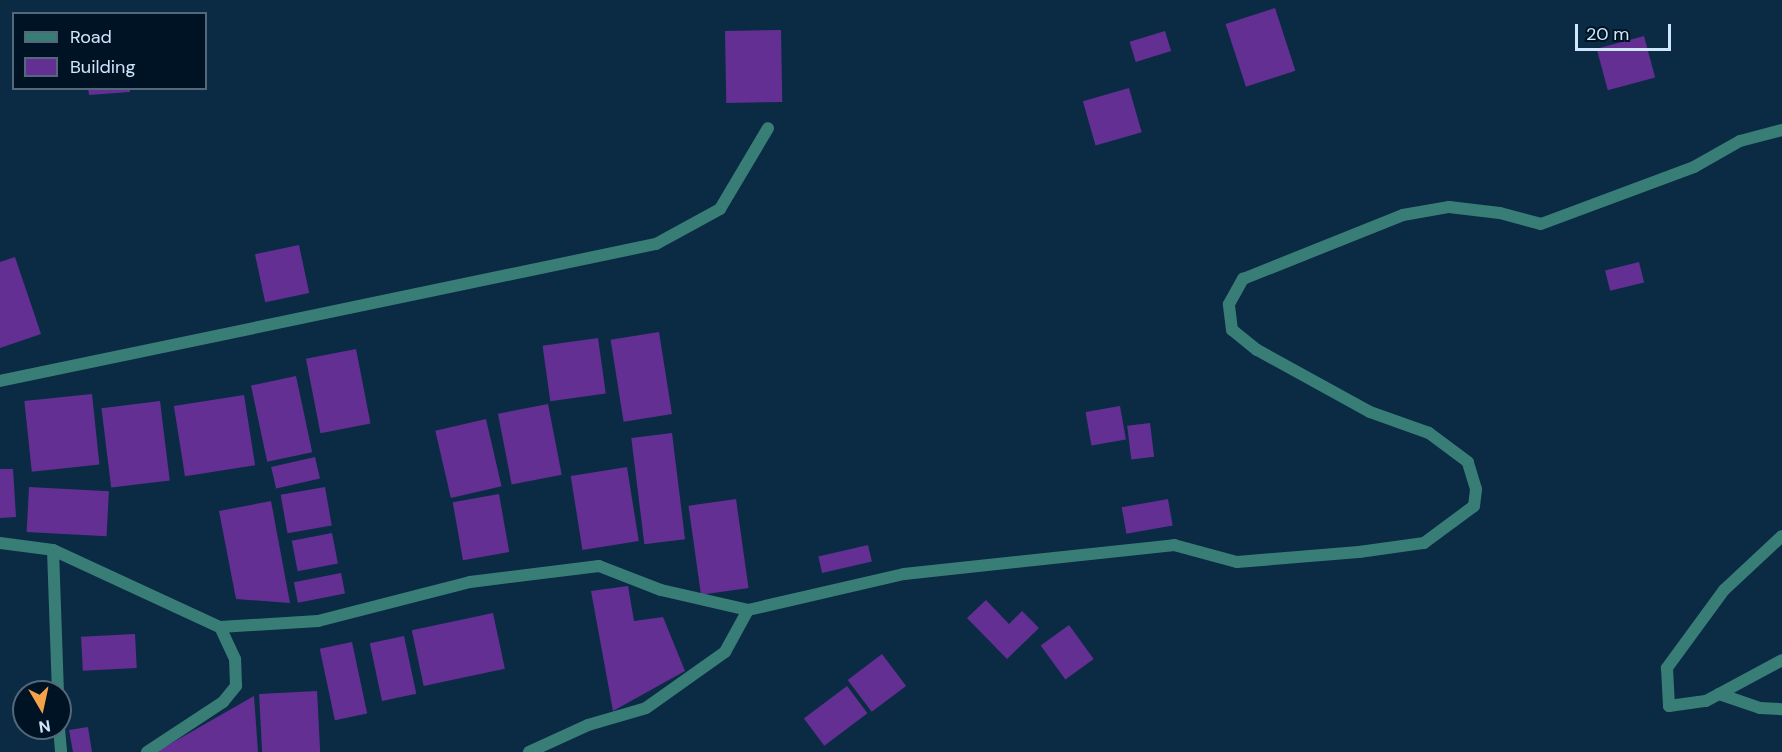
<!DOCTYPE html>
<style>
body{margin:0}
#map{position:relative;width:1782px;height:752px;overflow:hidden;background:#0a2b43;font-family:"DM Sans",sans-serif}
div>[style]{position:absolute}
.building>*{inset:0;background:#642f93;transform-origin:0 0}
.minor>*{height:12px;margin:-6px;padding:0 6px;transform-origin:6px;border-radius:6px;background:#397e76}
span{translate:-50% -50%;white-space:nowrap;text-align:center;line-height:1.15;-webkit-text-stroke:4.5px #001325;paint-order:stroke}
.legend{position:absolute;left:12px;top:12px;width:195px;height:78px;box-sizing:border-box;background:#001325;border:2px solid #53687b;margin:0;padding:8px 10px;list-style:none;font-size:18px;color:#cfe7fd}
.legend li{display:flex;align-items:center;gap:12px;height:30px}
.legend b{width:30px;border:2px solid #53687b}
.north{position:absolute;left:12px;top:680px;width:60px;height:60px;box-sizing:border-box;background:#001325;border:2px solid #53687b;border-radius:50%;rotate:171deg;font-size:16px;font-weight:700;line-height:24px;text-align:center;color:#cfe7fd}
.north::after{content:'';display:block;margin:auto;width:21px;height:27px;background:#f6a247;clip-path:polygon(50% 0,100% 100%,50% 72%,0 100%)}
.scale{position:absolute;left:1575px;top:24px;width:96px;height:27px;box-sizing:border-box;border:3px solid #cfe7fd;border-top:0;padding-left:8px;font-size:18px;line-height:21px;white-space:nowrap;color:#cfe7fd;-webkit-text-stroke:4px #001325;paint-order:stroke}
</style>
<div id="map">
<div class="building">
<div style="left:1275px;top:8px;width:66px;height:52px;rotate:72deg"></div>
<div style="left:781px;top:30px;width:72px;height:56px;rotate:89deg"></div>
<div style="left:1165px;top:31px;width:21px;height:37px;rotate:73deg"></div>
<div style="left:1644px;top:36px;width:43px;height:49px;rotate:75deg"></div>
<div style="clip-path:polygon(88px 88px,130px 88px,130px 92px,89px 95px)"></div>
<div style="left:1129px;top:88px;width:46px;height:48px;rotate:74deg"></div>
<div style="left:299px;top:245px;width:49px;height:45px;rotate:78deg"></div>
<div style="clip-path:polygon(15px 257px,41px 334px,0 348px,0 262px)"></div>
<div style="left:1639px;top:262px;width:21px;height:35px;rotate:76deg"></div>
<div style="left:659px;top:332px;width:83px;height:49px;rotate:81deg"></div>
<div style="left:598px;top:338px;width:56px;height:56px;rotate:82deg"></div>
<div style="left:356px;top:349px;width:76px;height:51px;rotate:79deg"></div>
<div style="left:296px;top:376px;width:78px;height:46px;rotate:78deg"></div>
<div style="left:92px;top:394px;width:71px;height:68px;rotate:84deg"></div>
<div style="left:244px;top:395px;width:71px;height:71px;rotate:81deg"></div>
<div style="left:160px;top:401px;width:80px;height:59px;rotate:83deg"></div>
<div style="left:548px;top:404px;width:72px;height:51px;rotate:79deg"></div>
<div style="left:1120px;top:406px;width:34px;height:35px;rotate:80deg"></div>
<div style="left:486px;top:419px;width:69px;height:52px;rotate:77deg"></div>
<div style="left:1150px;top:423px;width:34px;height:23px;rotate:83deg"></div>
<div style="left:672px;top:433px;width:107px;height:41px;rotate:83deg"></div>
<div style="left:315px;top:457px;width:22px;height:45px;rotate:77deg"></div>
<div style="left:627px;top:467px;width:75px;height:57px;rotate:81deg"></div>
<div style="clip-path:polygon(0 469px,13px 469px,16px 517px,0 518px)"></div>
<div style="left:29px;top:487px;width:80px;height:45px;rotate:3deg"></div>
<div style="left:325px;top:487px;width:39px;height:45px;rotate:80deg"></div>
<div style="left:499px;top:494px;width:59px;height:47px;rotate:80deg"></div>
<div style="left:736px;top:499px;width:90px;height:48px;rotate:82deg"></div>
<div style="left:1168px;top:499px;width:27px;height:47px;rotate:80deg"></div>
<div style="clip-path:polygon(271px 501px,290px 603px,236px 599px,219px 511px)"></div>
<div style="left:332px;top:533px;width:31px;height:41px;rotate:79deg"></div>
<div style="left:868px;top:545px;width:17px;height:51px;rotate:77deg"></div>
<div style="left:341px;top:573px;width:21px;height:48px;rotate:79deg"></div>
<div style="clip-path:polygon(628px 586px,634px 621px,663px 617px,685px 671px,613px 711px,591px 591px)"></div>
<div style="clip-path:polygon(986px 600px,1009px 624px,1022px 611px,1039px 628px,1007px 659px,967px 618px)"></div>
<div style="left:493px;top:613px;width:57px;height:83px;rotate:78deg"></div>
<div style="left:1069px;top:625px;width:42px;height:35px;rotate:54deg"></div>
<div style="left:135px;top:634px;width:34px;height:54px;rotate:87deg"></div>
<div style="left:404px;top:636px;width:59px;height:35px;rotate:78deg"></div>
<div style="left:352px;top:642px;width:73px;height:33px;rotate:78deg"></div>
<div style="left:882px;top:654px;width:40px;height:43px;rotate:53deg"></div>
<div style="left:847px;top:686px;width:34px;height:54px;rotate:53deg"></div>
<div style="left:317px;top:691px;width:61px;height:58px;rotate:87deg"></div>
<div style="clip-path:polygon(254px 696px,258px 752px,156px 752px)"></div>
<div style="clip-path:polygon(88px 727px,92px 752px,73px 752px,69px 730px)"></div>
</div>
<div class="minor">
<div style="left:0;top:381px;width:670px;rotate:-11.8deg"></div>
<div style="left:656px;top:244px;width:73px;rotate:-28.7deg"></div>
<div style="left:720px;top:209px;width:94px;rotate:-59.3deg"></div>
<div style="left:1782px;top:536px;width:79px;rotate:137deg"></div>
<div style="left:1724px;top:590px;width:97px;rotate:126.2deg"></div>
<div style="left:1667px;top:668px;width:38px;rotate:87deg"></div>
<div style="left:1669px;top:706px;width:37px;rotate:-8deg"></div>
<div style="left:1706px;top:701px;width:86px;rotate:-28.3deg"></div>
<div style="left:0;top:543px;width:53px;rotate:7.5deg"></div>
<div style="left:53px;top:550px;width:184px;rotate:24.8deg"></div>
<div style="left:220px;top:627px;width:98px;rotate:-3.5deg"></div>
<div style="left:318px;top:621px;width:157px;rotate:-14.4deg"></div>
<div style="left:470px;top:582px;width:130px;rotate:-7.1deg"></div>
<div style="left:599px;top:566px;width:66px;rotate:21.2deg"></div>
<div style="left:661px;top:590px;width:89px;rotate:12.9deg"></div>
<div style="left:748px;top:610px;width:160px;rotate:-13deg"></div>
<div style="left:904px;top:574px;width:272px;rotate:-6.1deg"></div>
<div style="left:1174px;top:545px;width:65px;rotate:15.1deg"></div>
<div style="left:1237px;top:562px;width:122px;rotate:-4.7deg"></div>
<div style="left:1359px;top:552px;width:66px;rotate:-7.9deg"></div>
<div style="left:1424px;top:543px;width:62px;rotate:-36.5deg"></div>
<div style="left:1474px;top:506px;width:17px;rotate:-83deg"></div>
<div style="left:1476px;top:489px;width:28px;rotate:-107deg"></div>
<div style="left:1468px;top:462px;width:49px;rotate:-143.4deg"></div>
<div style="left:1429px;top:433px;width:63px;rotate:-160.4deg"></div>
<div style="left:1370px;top:412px;width:129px;rotate:-151.2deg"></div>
<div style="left:1257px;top:350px;width:32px;rotate:-141deg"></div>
<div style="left:1232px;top:330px;width:26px;rotate:-97deg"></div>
<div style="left:1229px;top:304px;width:29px;rotate:-61deg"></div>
<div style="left:1243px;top:279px;width:172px;rotate:-21.8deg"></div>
<div style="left:1403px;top:215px;width:47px;rotate:-9.9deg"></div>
<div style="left:1449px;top:207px;width:51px;rotate:6.7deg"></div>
<div style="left:1500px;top:213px;width:42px;rotate:15deg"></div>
<div style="left:1541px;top:224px;width:163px;rotate:-20.4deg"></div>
<div style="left:1694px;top:167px;width:53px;rotate:-29.5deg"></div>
<div style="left:1740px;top:141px;width:43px;rotate:-14.7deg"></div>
<div style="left:53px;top:550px;width:142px;rotate:88deg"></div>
<div style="left:1719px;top:694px;width:43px;rotate:18.9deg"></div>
<div style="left:1760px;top:708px;width:22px;rotate:3deg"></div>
<div style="left:59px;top:728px;width:24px;rotate:85deg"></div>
<div style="left:147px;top:752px;width:91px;rotate:-33.3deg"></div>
<div style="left:223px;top:702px;width:21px;rotate:-51deg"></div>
<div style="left:236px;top:686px;width:27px;rotate:-92deg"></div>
<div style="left:235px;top:659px;width:35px;rotate:-115deg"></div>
<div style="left:529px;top:752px;width:65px;rotate:-24.6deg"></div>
<div style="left:588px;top:725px;width:60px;rotate:-16.3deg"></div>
<div style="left:646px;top:708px;width:97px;rotate:-35.3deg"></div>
<div style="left:725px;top:652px;width:48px;rotate:-61.3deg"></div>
</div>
<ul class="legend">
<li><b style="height:8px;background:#397e76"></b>Road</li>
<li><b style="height:16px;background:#642f93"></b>Building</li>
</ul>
<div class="north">N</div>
<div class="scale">20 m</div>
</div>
